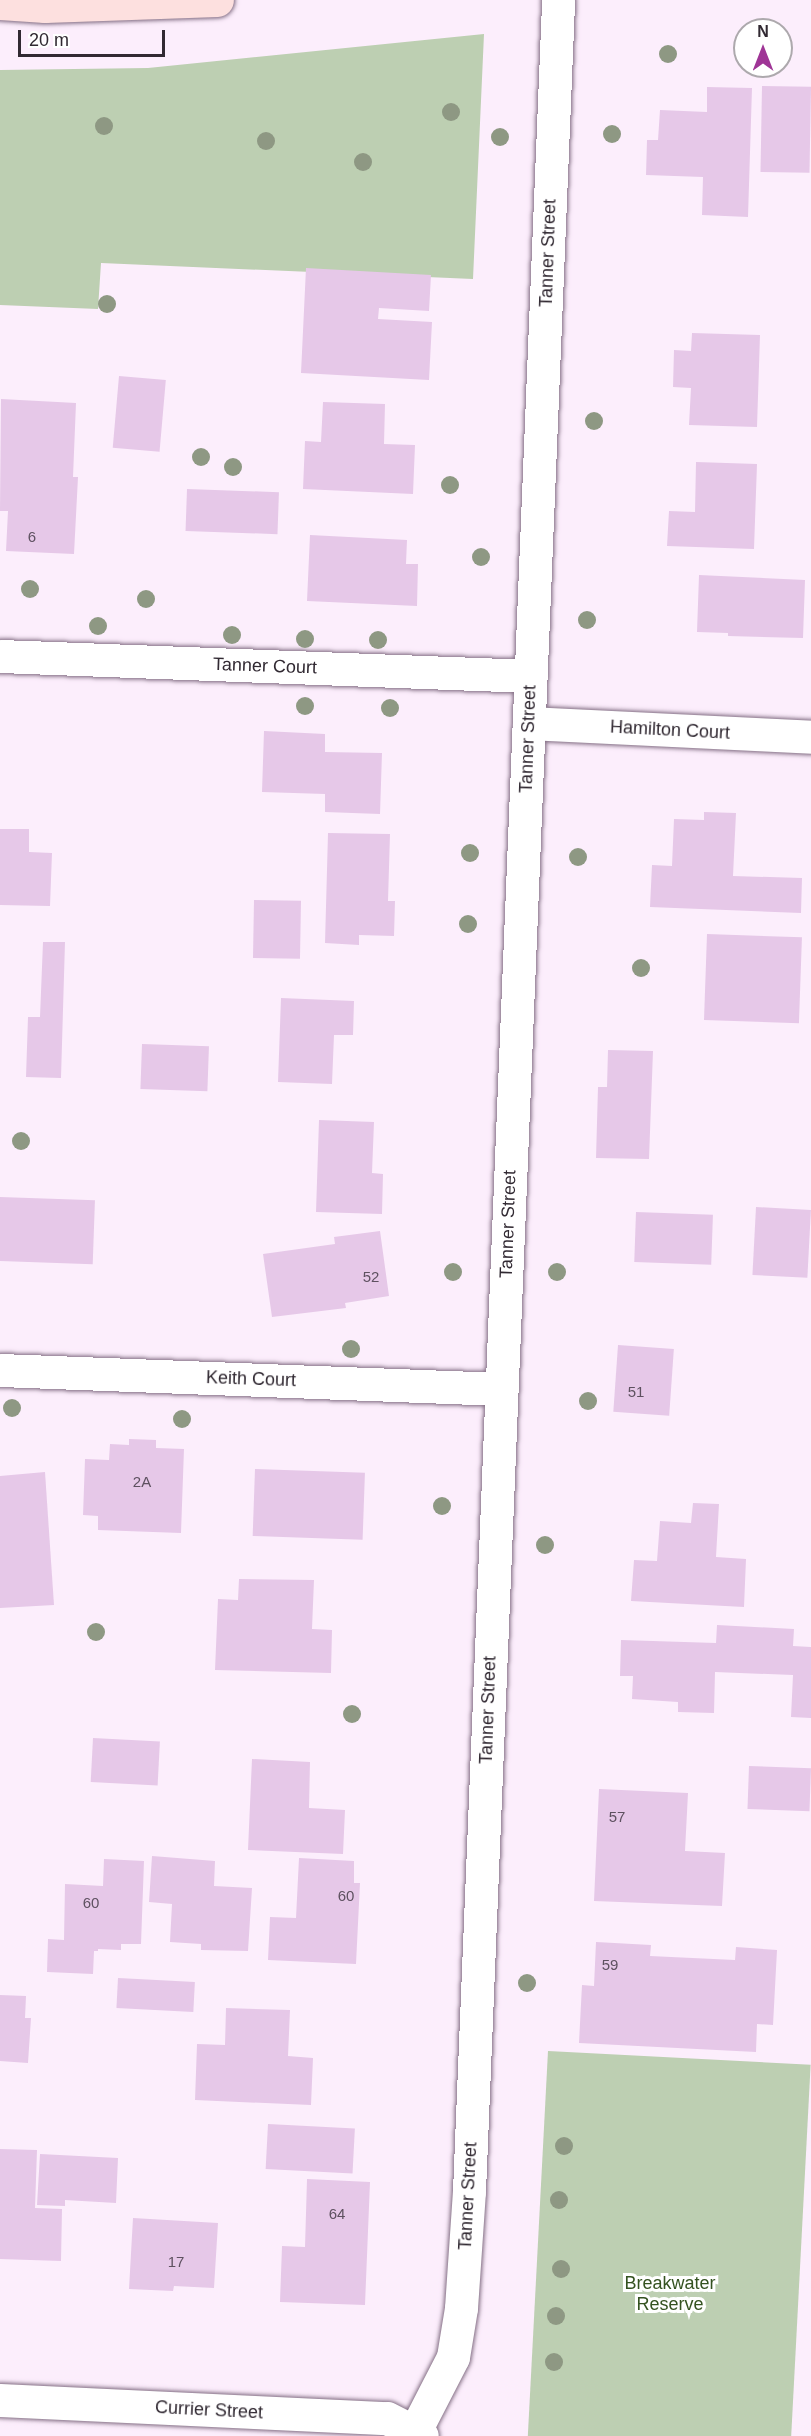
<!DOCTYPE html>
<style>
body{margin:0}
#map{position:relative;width:811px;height:2436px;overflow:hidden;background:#fceefc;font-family:Helvetica,sans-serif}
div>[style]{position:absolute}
.green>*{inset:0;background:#bdcfb2;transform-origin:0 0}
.building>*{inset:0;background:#e6c8e8;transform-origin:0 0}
.roads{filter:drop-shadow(0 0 2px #857086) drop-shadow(0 0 2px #857086)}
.minor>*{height:33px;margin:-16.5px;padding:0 16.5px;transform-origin:16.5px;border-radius:16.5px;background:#fff}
.secondary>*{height:33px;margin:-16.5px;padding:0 16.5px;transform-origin:16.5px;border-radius:16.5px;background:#fde0df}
.trees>*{width:18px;height:18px;margin:-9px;border-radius:50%;background:#8e9883}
span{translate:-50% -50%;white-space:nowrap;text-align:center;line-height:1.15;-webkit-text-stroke:6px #fff;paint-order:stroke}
.number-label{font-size:15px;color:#5e5160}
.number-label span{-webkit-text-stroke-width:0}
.street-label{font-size:18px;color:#312932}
.park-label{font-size:18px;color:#345220}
.north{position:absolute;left:733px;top:18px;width:60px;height:60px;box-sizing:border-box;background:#fff;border:2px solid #ada9ad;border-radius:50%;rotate:0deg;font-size:16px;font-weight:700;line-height:24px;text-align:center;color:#312932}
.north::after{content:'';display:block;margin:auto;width:21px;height:27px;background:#9f3596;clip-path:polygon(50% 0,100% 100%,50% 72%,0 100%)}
.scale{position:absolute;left:18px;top:30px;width:147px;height:27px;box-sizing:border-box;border:3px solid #312932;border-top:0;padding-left:8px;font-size:18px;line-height:21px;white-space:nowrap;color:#312932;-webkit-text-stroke:4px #fff;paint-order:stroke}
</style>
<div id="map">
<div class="green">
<div style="clip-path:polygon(484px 34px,473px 279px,101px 263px,98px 309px,0 305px,0 70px,148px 68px)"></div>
<div style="left:548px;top:2051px;width:263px;height:386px;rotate:3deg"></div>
</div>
<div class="building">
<div style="left:762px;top:86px;width:49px;height:86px;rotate:1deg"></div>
<div style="clip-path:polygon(707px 87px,752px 88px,748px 217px,702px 215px,703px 177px,646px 175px,647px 140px,658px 140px,660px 110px,707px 112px)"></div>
<div style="clip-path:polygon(306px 268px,431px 275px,429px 311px,379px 308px,378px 319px,432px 322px,429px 380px,301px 373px)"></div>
<div style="clip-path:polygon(692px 333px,760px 335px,757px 427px,689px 425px,691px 388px,673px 387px,674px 350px,691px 351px)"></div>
<div style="left:119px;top:376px;width:47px;height:72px;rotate:5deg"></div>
<div style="clip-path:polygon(1px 399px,76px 403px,73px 477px,78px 477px,74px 554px,6px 551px,8px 511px,0 511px)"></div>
<div style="clip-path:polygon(323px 402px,385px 404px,384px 444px,415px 445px,413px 494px,303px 489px,305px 441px,321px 442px)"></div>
<div style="clip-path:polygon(696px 462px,757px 464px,754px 549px,667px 546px,669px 511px,695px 512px)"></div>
<div style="left:187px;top:489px;width:92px;height:42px;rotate:2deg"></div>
<div style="clip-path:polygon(310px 535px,407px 540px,406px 564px,418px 564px,417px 606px,307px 601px)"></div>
<div style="clip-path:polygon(699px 575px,805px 580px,803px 638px,728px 636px,728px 633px,697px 632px)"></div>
<div style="clip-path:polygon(264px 731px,325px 734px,325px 752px,382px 753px,380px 814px,325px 812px,325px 794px,262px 792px)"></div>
<div style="clip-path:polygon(704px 812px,736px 813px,733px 876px,802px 878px,801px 913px,650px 907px,652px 865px,672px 866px,674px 819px,704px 820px)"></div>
<div style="clip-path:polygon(0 829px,29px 829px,29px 852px,52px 853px,50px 906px,0 905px)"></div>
<div style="clip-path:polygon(328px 833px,390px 834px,388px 901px,395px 901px,394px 936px,359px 935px,359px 945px,325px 943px)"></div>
<div style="left:254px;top:900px;width:47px;height:58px;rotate:1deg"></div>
<div style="left:707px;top:934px;width:95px;height:86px;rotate:2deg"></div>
<div style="clip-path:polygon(43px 942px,65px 942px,61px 1078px,26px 1077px,28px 1017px,40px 1017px)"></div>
<div style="clip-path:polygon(281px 998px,354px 1001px,353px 1035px,334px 1035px,332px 1084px,278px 1082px)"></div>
<div style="left:142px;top:1044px;width:67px;height:45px;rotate:2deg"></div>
<div style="clip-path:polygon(608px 1050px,653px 1051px,649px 1159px,596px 1158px,598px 1087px,607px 1087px)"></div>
<div style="clip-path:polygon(319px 1120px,374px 1122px,372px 1173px,383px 1174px,382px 1214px,316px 1212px)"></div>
<div style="left:0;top:1197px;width:95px;height:64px;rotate:2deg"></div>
<div style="left:756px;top:1207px;width:55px;height:68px;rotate:3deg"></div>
<div style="left:636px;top:1212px;width:77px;height:50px;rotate:2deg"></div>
<div style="clip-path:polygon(380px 1231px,389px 1296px,345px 1303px,346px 1308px,272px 1317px,263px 1254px,335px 1244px,334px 1237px)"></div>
<div style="left:618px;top:1345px;width:56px;height:67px;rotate:4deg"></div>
<div style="clip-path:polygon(129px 1439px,156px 1440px,156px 1448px,184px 1449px,181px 1533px,98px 1530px,98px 1516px,83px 1515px,85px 1459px,109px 1460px,110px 1444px,129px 1445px)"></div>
<div style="left:255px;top:1469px;width:110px;height:67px;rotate:2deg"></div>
<div style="clip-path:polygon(45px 1472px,54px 1605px,0 1608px,0 1476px)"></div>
<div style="clip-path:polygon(693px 1503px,719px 1504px,716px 1557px,746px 1559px,744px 1607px,631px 1601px,634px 1560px,657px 1561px,660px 1521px,691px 1523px)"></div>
<div style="clip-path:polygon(239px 1579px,314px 1580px,312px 1629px,332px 1630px,331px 1673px,215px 1670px,218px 1599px,238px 1600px)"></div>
<div style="clip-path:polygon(717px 1625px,794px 1629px,793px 1646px,811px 1647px,811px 1718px,791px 1717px,793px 1675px,715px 1672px,714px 1713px,678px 1712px,678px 1702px,632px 1699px,633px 1676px,620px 1676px,621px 1640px,716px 1643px)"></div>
<div style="left:93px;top:1738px;width:67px;height:44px;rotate:3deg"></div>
<div style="clip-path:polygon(252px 1759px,310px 1762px,309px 1808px,345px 1810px,343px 1854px,248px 1850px)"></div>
<div style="left:749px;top:1766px;width:62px;height:43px;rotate:2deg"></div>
<div style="clip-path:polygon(599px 1789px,688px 1793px,685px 1851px,725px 1853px,722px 1906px,594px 1901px)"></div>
<div style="clip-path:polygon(152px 1856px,215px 1861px,214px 1886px,252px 1888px,248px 1951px,201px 1950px,201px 1944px,170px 1942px,172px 1904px,149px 1902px)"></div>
<div style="clip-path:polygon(299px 1858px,354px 1861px,354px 1883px,360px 1883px,356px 1964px,268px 1960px,270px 1917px,296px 1918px)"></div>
<div style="clip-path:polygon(104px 1859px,144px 1861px,141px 1944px,121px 1944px,121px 1950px,98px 1949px,98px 1951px,94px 1951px,93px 1974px,47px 1972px,48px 1939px,64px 1940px,65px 1884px,103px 1886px)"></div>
<div style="clip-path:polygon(596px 1942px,651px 1945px,650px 1956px,735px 1960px,736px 1947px,777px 1950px,773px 2025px,757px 2024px,756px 2052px,579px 2043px,582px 1985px,594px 1986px)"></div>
<div style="left:118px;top:1978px;width:77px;height:30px;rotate:3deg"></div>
<div style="clip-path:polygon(0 1995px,26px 1996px,25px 2018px,31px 2018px,28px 2063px,0 2061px)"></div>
<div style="clip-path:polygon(226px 2008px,290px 2010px,288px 2056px,313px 2058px,311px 2105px,195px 2100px,197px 2044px,225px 2045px)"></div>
<div style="left:268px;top:2124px;width:87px;height:45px;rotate:3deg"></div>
<div style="clip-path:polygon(0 2149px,37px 2150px,35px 2208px,62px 2209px,61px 2261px,0 2259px)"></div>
<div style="clip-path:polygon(40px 2154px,118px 2158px,116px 2203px,65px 2200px,65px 2206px,37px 2205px)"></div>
<div style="clip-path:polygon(307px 2179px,370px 2182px,365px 2305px,280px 2302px,282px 2246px,305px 2247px)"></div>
<div style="clip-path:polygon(133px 2218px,218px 2223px,214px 2288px,174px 2286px,173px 2291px,129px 2289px)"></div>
</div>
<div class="roads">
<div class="minor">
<div style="left:0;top:656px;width:530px;rotate:2.16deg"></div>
<div style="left:529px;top:723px;width:282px;rotate:2.8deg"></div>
<div style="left:0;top:1370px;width:501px;rotate:2.17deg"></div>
<div style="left:0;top:2400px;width:387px;rotate:2.7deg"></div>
<div style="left:387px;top:2418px;width:39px;rotate:27deg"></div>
<div style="left:415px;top:2431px;width:83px;rotate:-62.8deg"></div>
<div style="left:453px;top:2357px;width:50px;rotate:-80.7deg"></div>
<div style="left:461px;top:2308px;width:117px;rotate:-86.1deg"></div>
<div style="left:469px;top:2191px;width:2193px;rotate:-87.67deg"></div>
</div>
<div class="secondary">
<div style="left:0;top:3px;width:45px;rotate:3.8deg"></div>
<div style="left:45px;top:6px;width:172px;rotate:-2deg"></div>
</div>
</div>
<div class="trees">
<div style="left:668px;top:54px"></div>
<div style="left:451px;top:112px"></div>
<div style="left:104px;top:126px"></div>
<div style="left:612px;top:134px"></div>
<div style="left:500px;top:137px"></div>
<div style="left:266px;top:141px"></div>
<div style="left:363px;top:162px"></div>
<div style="left:107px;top:304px"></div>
<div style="left:594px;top:421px"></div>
<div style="left:201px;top:457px"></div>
<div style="left:233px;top:467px"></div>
<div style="left:450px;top:485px"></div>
<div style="left:481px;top:557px"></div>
<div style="left:30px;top:589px"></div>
<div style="left:146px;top:599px"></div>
<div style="left:587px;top:620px"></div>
<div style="left:98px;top:626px"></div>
<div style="left:232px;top:635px"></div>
<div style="left:305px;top:639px"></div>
<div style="left:378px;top:640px"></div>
<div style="left:305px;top:706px"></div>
<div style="left:390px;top:708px"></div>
<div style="left:470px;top:853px"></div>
<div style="left:578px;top:857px"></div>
<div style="left:468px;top:924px"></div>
<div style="left:641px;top:968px"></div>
<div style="left:21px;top:1141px"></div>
<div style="left:453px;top:1272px"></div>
<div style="left:557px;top:1272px"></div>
<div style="left:351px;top:1349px"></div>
<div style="left:588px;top:1401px"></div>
<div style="left:12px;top:1408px"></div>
<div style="left:182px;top:1419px"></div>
<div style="left:442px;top:1506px"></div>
<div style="left:545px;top:1545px"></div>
<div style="left:96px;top:1632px"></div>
<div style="left:352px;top:1714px"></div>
<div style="left:527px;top:1983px"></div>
<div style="left:564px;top:2146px"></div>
<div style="left:559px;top:2200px"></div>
<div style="left:561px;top:2269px"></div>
<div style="left:556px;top:2316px"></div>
<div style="left:554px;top:2362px"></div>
</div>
<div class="number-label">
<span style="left:32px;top:537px">6</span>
<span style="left:371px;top:1277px">52</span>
<span style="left:636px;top:1392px">51</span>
<span style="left:142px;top:1482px">2A</span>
<span style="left:617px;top:1817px">57</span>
<span style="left:346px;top:1896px">60</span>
<span style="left:91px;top:1903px">60</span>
<span style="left:610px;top:1965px">59</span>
<span style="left:337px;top:2214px">64</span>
<span style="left:176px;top:2262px">17</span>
</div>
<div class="street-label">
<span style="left:548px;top:253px;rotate:-88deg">Tanner Street</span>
<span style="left:265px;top:666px;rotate:2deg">Tanner Court</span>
<span style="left:670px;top:730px;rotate:3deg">Hamilton Court</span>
<span style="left:528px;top:739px;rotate:-88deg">Tanner Street</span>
<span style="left:508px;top:1224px;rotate:-88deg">Tanner Street</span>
<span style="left:251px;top:1379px;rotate:2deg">Keith Court</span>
<span style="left:488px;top:1710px;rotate:-88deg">Tanner Street</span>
<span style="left:468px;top:2196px;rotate:-87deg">Tanner Street</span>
<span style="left:209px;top:2410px;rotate:3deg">Currier Street</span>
</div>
<div class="park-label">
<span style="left:670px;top:2294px">Breakwater<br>Reserve</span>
</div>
<div class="north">N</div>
<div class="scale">20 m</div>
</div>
